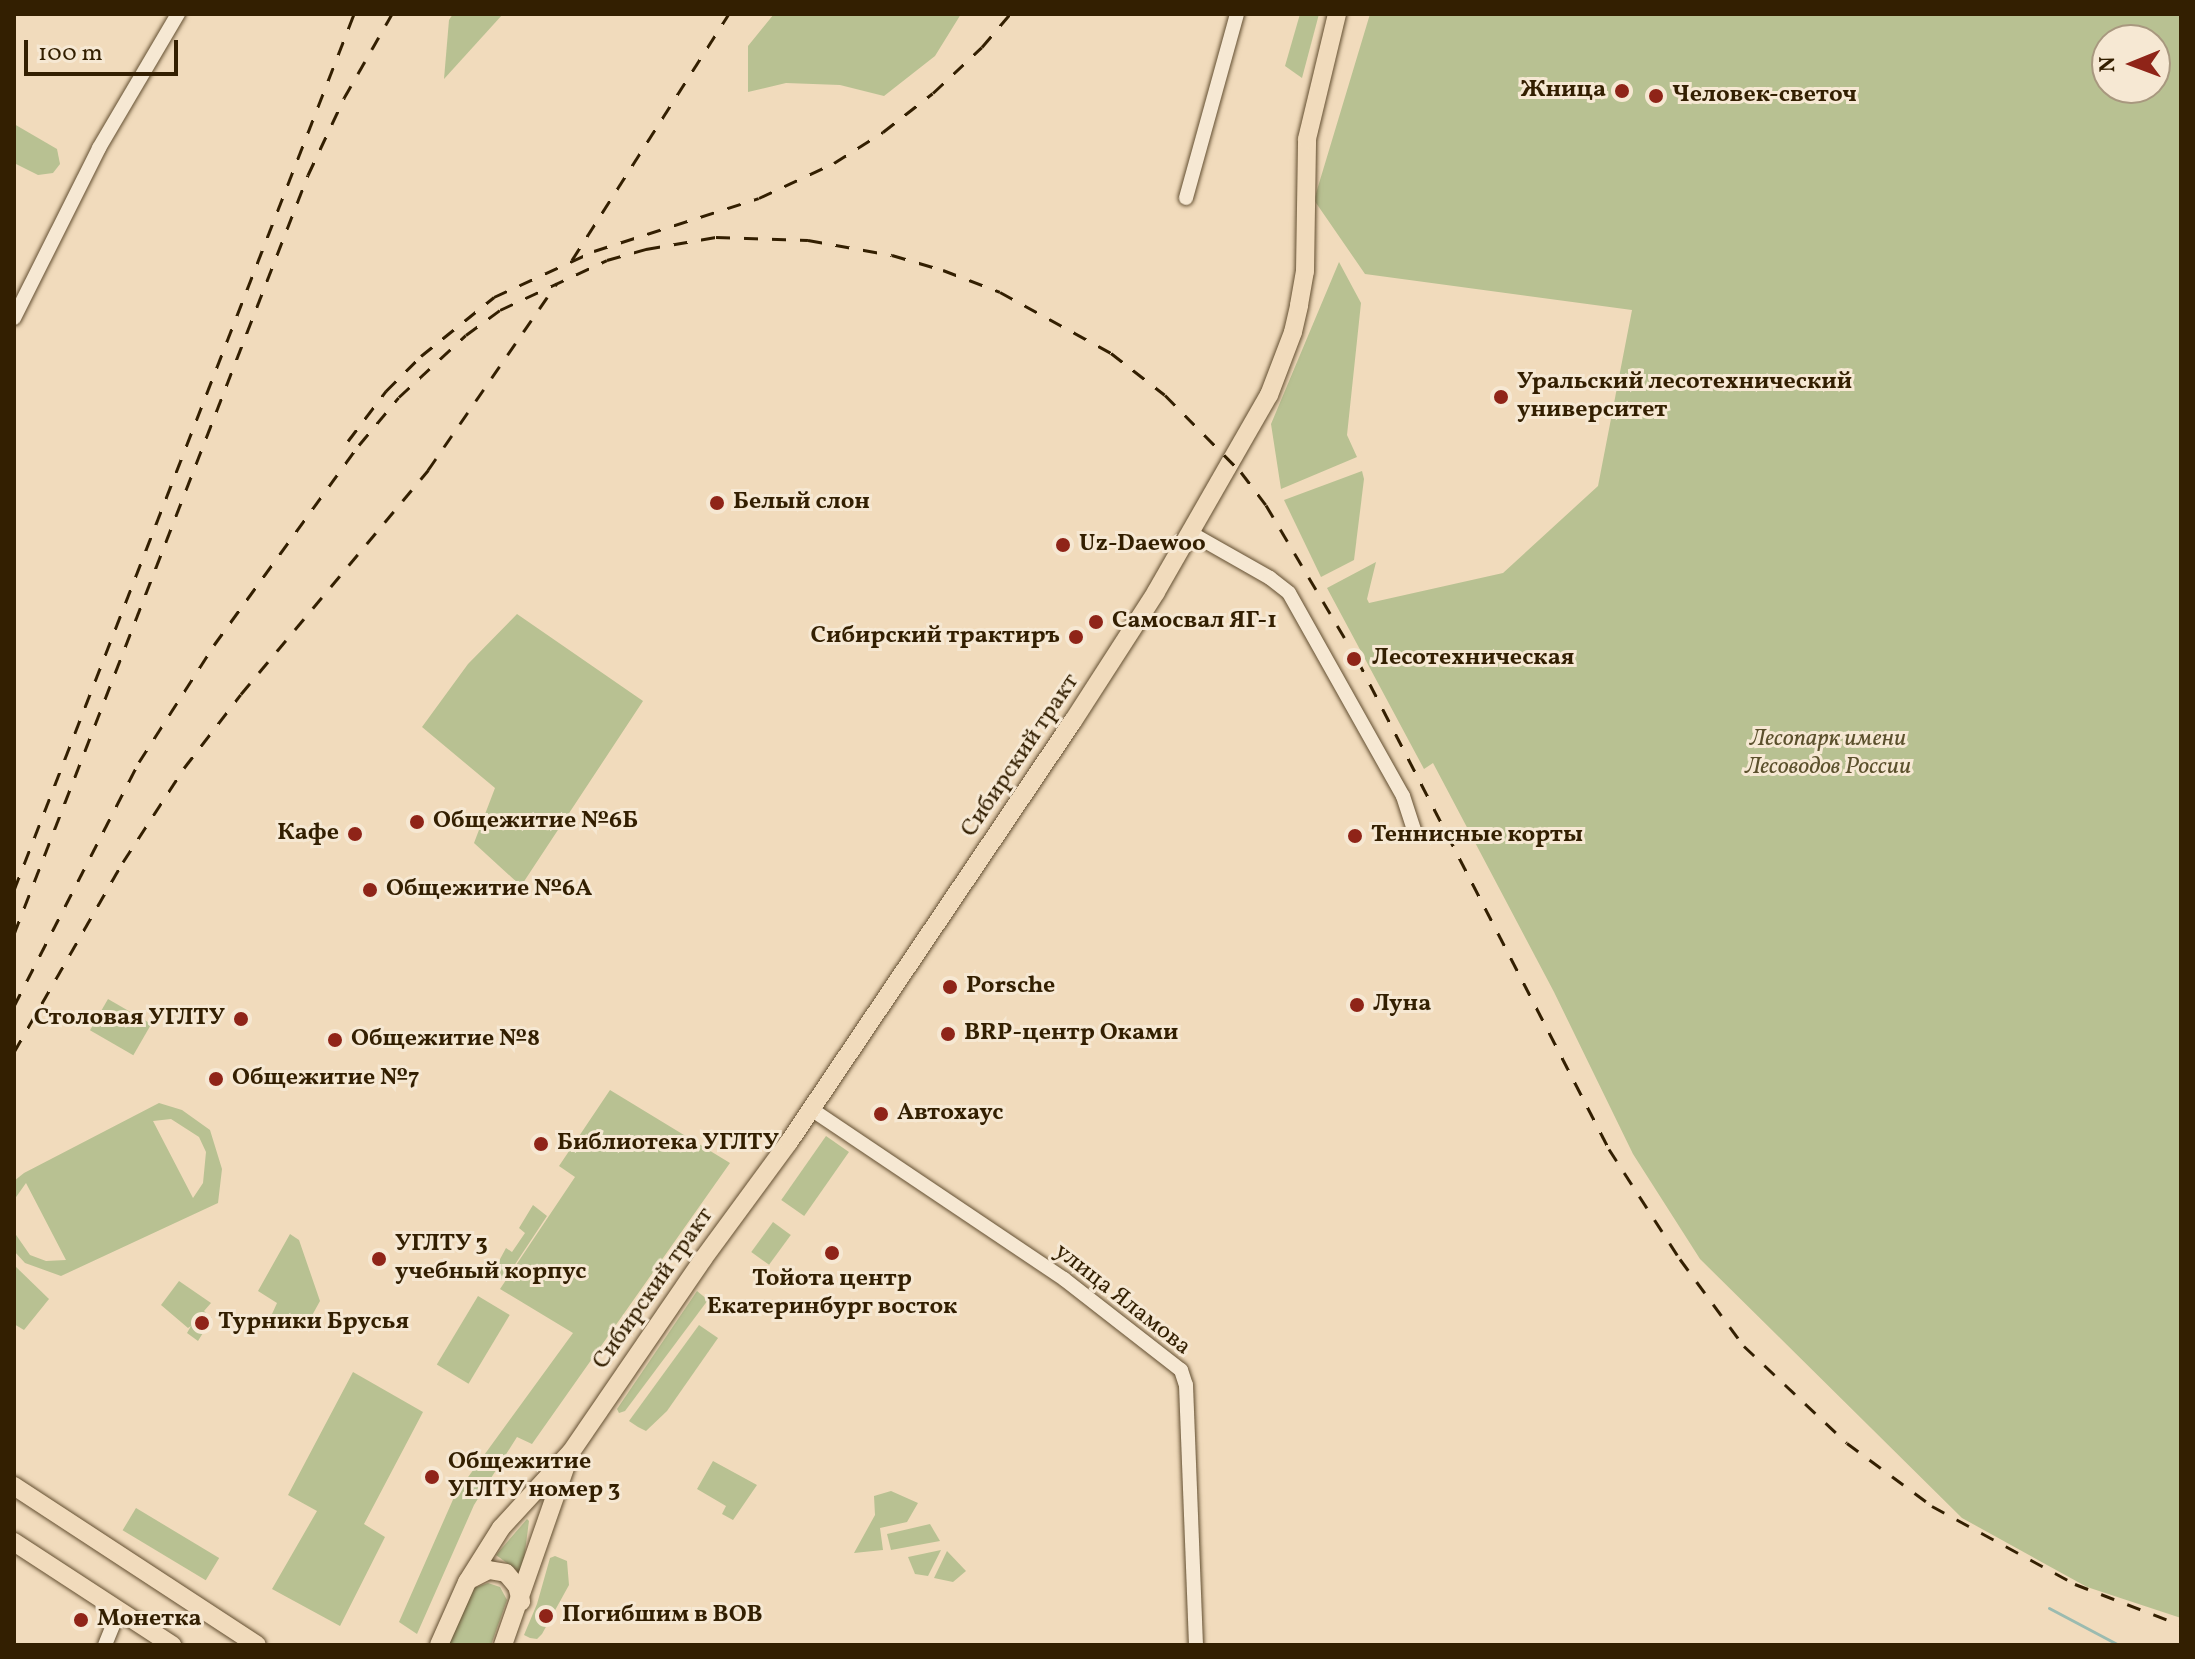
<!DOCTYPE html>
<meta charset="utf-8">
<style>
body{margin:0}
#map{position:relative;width:2195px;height:1659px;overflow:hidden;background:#f1dbbc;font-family:Vollkorn,serif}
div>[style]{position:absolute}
.green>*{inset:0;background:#b8c192;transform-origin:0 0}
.stream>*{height:3px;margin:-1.5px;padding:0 1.5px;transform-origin:1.5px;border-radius:1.5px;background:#9bbbb0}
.roads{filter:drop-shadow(0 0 2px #624e30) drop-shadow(0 0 2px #624e30)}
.minor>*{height:14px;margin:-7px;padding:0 7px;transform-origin:7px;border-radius:7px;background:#f6e8d3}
.major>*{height:18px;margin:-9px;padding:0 9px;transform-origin:9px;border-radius:9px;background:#f1dbbc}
.rail>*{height:3px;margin-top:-1.5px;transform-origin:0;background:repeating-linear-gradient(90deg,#331f01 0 14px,transparent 0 28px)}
.dots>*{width:22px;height:22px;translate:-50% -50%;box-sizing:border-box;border:4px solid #f6e8d3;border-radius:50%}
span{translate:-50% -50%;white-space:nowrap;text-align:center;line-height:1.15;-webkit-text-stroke:6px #f6e8d3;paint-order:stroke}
.poi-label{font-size:24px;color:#331f01;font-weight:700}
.right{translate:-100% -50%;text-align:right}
.left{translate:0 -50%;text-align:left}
.park-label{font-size:24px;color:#5b502c;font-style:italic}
.street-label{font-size:24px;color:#331f01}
.frame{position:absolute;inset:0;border:16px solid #331f01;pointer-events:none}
.north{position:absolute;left:2091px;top:24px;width:80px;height:80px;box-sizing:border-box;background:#f6e8d3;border:2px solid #a8987f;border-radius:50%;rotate:269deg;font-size:22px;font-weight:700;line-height:32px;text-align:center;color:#331f01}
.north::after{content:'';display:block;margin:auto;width:28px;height:36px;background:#8f2418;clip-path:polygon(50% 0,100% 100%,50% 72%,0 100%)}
.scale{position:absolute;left:24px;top:40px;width:154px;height:36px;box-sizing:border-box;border:4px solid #331f01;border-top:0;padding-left:10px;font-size:24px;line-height:28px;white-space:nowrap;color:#331f01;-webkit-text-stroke:6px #f6e8d3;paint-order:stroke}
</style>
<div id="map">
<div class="green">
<div style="clip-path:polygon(453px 14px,503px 14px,444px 79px,449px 20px)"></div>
<div style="clip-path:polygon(774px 14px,961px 14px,935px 56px,884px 96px,840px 85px,786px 83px,748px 92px,748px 46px)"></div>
<div style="clip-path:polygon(1300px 14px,1319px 14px,1302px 78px,1285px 66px)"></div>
<div style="clip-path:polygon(evenodd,1370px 14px,2181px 14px,2181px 1618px,2087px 1587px,1962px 1518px,1700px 1259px,1633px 1154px,1554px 992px,1433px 763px,1424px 769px,1327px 588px,1376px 562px,1367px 599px,1369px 603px,1503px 573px,1598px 486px,1632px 310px,1365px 274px,1314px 200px,1370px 14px,2107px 40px,2155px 40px,2155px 88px,2107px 88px,2107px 40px)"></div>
<div style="clip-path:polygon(14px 124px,57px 149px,60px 164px,53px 173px,38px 175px,14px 163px)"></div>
<div style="clip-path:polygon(1339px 262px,1361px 303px,1347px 435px,1357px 457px,1281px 489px,1271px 424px)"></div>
<div style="clip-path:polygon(1362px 471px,1364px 479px,1354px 560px,1321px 577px,1284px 500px)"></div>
<div style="clip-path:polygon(517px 614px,643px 701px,521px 886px,474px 843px,495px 788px,422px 727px,468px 664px)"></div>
<div style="left:108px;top:999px;width:50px;height:36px;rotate:30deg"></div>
<div style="clip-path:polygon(610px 1090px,730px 1163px,532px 1444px,517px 1437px,474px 1505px,417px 1634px,399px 1622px,455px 1495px,573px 1333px,500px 1289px,575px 1177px,559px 1166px)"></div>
<div style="clip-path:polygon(evenodd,159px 1103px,182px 1110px,210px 1130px,222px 1169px,218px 1203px,61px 1276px,25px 1263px,14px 1251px,14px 1232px,30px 1255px,46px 1261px,66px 1260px,26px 1183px,14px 1200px,14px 1181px,24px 1173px,159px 1103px,171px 1119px,199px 1137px,206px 1152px,203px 1183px,193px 1198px,153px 1121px,171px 1119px)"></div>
<div style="left:826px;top:1136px;width:28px;height:78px;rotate:35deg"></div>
<div style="clip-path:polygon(533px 1205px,547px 1216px,504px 1281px,492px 1274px,506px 1248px,512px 1252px,525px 1233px,519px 1228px)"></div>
<div style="left:773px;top:1222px;width:22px;height:37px;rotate:36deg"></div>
<div style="clip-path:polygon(290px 1234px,299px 1240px,320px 1301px,304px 1330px,272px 1314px,277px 1303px,258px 1291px)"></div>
<div style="clip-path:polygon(14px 1265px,49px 1299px,24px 1330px,14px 1324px)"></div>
<div style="clip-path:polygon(179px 1281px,211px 1303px,204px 1311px,212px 1318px,198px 1341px,187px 1333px,191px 1326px,188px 1328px,161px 1305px)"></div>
<div style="clip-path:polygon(697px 1291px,708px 1300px,625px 1411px,619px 1413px,617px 1409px)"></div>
<div style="left:478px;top:1296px;width:37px;height:80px;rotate:31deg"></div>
<div style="clip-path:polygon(699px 1325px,718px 1338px,667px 1411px,646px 1431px,638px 1427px,629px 1421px)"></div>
<div style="clip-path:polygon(353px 1372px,423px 1412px,364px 1524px,385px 1537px,340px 1626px,272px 1589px,317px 1511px,288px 1495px)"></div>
<div style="clip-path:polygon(713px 1461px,757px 1485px,733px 1520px,722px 1514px,726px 1506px,697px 1489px)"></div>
<div style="clip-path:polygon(891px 1491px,918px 1503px,907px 1522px,880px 1528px,883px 1550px,854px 1553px,875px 1515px,874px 1496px)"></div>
<div style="left:136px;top:1508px;width:97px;height:26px;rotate:31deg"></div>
<div style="clip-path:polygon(527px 1519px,529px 1521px,522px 1574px,496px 1555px)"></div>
<div style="clip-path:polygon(930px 1524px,940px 1541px,891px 1550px,887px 1534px)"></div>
<div style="clip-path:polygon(941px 1550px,928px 1576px,915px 1574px,908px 1557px)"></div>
<div style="clip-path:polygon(947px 1551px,966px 1571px,953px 1582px,934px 1578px)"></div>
<div style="clip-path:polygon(555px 1556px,567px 1561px,569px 1585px,542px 1634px,537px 1639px,530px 1638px,524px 1635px,537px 1604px,550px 1558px)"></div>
<div style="clip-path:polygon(488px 1583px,500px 1587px,507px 1600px,491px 1645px,447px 1645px,474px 1588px)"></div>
</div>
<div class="stream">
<div style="left:2049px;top:1608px;width:79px;rotate:27.9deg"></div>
</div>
<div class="roads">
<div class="minor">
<div style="left:1186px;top:198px;width:191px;rotate:-74.5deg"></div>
<div style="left:14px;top:318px;width:190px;rotate:-63.4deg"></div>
<div style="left:99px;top:148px;width:156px;rotate:-59.5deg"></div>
<div style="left:1189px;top:532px;width:93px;rotate:29.6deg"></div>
<div style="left:1270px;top:578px;width:24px;rotate:38deg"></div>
<div style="left:1289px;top:593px;width:233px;rotate:60.7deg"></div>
<div style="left:1403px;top:796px;width:36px;rotate:72deg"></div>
<div style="left:811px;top:1109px;width:305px;rotate:33.9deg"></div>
<div style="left:1064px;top:1279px;width:148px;rotate:37.9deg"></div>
<div style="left:1181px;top:1370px;width:16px;rotate:72deg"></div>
<div style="left:1186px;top:1385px;width:260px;rotate:87.8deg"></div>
<div style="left:105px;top:1645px;width:32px;rotate:-68deg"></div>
</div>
<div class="major">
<div style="left:14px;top:1486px;width:290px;rotate:33.2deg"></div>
<div style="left:14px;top:1542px;width:189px;rotate:33.1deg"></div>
<div style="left:469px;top:1580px;width:22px;rotate:-27deg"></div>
<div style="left:489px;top:1570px;width:17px;rotate:10deg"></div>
<div style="left:506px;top:1573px;width:17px;rotate:50deg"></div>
<div style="left:517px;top:1586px;width:16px;rotate:75deg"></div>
<div style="left:439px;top:1645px;width:69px;rotate:-66deg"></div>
<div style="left:467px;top:1582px;width:64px;rotate:-57.8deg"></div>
<div style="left:501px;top:1528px;width:103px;rotate:-47.4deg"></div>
<div style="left:571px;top:1452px;width:234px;rotate:-55.6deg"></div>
<div style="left:703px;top:1259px;width:145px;rotate:-53.7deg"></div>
<div style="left:789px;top:1142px;width:508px;rotate:-56deg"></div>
<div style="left:1073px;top:721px;width:153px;rotate:-57.2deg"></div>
<div style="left:1156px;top:592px;width:227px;rotate:-60.2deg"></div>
<div style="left:1269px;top:395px;width:67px;rotate:-69.1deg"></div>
<div style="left:1293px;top:332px;width:28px;rotate:-77deg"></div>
<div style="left:1299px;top:305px;width:35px;rotate:-80deg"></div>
<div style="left:1305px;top:271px;width:132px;rotate:-89.1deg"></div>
<div style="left:1307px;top:139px;width:129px;rotate:-76.5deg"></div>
<div style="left:503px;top:1645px;width:194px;rotate:-70.7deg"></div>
</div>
</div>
<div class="rail">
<div style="left:572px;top:260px;width:292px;rotate:-57.5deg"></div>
<div style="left:348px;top:441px;width:63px;rotate:-52.8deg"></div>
<div style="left:386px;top:391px;width:49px;rotate:-45deg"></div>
<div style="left:421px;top:356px;width:94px;rotate:-38.9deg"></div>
<div style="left:494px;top:297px;width:110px;rotate:-24.7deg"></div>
<div style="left:594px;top:251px;width:173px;rotate:-17.8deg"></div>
<div style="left:759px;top:198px;width:83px;rotate:-25deg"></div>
<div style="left:834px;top:163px;width:58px;rotate:-32.3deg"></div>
<div style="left:883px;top:132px;width:63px;rotate:-38deg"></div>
<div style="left:933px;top:93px;width:67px;rotate:-43.2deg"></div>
<div style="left:982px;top:47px;width:43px;rotate:-49.7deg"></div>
<div style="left:14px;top:890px;width:940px;rotate:-68.79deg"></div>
<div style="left:14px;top:934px;width:814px;rotate:-68.83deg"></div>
<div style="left:308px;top:175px;width:85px;rotate:-64.9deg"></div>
<div style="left:344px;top:98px;width:97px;rotate:-60.3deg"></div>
<div style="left:14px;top:1006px;width:274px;rotate:-62.9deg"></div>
<div style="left:139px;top:762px;width:139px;rotate:-57.3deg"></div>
<div style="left:214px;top:645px;width:247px;rotate:-54.1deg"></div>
<div style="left:359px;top:445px;width:62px;rotate:-50.2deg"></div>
<div style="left:399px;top:397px;width:91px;rotate:-42.8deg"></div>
<div style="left:466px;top:335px;width:42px;rotate:-36.3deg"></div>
<div style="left:500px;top:310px;width:118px;rotate:-25deg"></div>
<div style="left:607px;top:260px;width:41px;rotate:-15.8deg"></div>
<div style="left:646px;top:249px;width:71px;rotate:-9.7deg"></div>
<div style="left:716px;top:237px;width:92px;rotate:1.9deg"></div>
<div style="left:808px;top:240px;width:85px;rotate:10.1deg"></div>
<div style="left:892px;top:255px;width:53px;rotate:16.4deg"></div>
<div style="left:943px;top:270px;width:61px;rotate:21.1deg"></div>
<div style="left:1000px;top:292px;width:127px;rotate:28.8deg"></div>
<div style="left:1111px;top:353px;width:68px;rotate:37.9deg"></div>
<div style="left:1165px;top:395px;width:108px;rotate:45.4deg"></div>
<div style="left:1241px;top:472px;width:41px;rotate:52.9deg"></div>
<div style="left:1266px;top:505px;width:179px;rotate:59.4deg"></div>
<div style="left:1357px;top:659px;width:551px;rotate:62.78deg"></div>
<div style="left:1609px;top:1149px;width:131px;rotate:57.2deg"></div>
<div style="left:1680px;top:1259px;width:108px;rotate:53.7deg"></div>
<div style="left:1744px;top:1346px;width:141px;rotate:43.3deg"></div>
<div style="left:1847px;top:1443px;width:106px;rotate:36.5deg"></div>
<div style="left:1932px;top:1506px;width:163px;rotate:28.6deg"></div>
<div style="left:2075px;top:1584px;width:114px;rotate:21.1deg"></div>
<div style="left:14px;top:1052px;width:219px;rotate:-60.2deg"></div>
<div style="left:123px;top:862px;width:112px;rotate:-57deg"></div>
<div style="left:184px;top:768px;width:93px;rotate:-52.4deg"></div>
<div style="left:241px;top:694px;width:292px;rotate:-50.1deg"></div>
<div style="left:428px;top:470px;width:227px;rotate:-55.4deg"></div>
</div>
<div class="dots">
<div style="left:1622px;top:91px;background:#8f2418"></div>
<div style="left:1656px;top:96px;background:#8f2418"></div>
<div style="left:1501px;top:397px;background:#8f2418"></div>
<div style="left:717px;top:503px;background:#8f2418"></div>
<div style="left:1063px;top:545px;background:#8f2418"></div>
<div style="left:1096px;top:622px;background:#8f2418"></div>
<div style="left:1076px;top:637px;background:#8f2418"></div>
<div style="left:1354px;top:659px;background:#8f2418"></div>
<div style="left:417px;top:822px;background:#8f2418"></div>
<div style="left:355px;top:834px;background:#8f2418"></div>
<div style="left:1355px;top:836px;background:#8f2418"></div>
<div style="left:370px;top:890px;background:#8f2418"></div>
<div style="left:950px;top:987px;background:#8f2418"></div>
<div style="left:1357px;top:1005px;background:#8f2418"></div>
<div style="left:241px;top:1019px;background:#8f2418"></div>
<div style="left:948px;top:1034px;background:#8f2418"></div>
<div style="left:335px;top:1040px;background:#8f2418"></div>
<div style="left:216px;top:1079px;background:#8f2418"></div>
<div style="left:881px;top:1114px;background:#8f2418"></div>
<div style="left:541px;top:1144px;background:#8f2418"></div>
<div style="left:832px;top:1253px;background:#8f2418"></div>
<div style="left:379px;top:1259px;background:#8f2418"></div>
<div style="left:202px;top:1323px;background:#8f2418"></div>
<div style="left:432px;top:1477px;background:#8f2418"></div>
<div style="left:546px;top:1616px;background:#8f2418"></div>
<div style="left:81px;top:1620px;background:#8f2418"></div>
</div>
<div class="poi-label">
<span class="right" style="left:1606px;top:91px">Жница</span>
<span class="left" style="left:1672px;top:96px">Человек-светоч</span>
<span class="left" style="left:1517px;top:397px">Уральский лесотехнический<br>университет</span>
<span class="left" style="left:733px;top:503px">Белый слон</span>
<span class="left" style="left:1079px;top:545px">Uz-Daewoo</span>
<span class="left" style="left:1112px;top:622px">Самосвал ЯГ-1</span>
<span class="right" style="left:1060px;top:637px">Сибирский трактиръ</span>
<span class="left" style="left:1372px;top:659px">Лесотехническая</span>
<span class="left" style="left:433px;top:822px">Общежитие №6Б</span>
<span class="right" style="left:339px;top:834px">Кафе</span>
<span class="left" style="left:1371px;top:836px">Теннисные корты</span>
<span class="left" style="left:386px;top:890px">Общежитие №6А</span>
<span class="left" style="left:966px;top:987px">Porsche</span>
<span class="left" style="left:1373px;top:1005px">Луна</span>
<span class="right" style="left:225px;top:1019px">Столовая УГЛТУ</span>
<span class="left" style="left:964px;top:1034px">BRP-центр Оками</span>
<span class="left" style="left:351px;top:1040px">Общежитие №8</span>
<span class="left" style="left:232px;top:1079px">Общежитие №7</span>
<span class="left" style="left:897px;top:1114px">Автохаус</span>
<span class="left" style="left:557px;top:1144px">Библиотека УГЛТУ</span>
<span class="left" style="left:395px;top:1259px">УГЛТУ 3<br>учебный корпус</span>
<span style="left:832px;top:1294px">Тойота центр<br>Екатеринбург восток</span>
<span class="left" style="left:218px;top:1323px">Турники Брусья</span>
<span class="left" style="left:448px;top:1477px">Общежитие<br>УГЛТУ номер 3</span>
<span class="left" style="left:562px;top:1616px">Погибшим в ВОВ</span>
<span class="left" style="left:97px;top:1620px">Монетка</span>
</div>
<div class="park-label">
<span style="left:1828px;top:754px">Лесопарк имени<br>Лесоводов России</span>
</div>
<div class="street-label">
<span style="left:1021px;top:756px;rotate:-56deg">Сибирский тракт</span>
<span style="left:654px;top:1289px;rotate:-55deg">Сибирский тракт</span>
<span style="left:1122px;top:1300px;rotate:38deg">улица Яламова</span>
</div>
<div class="frame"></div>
<div class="north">N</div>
<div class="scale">100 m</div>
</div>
